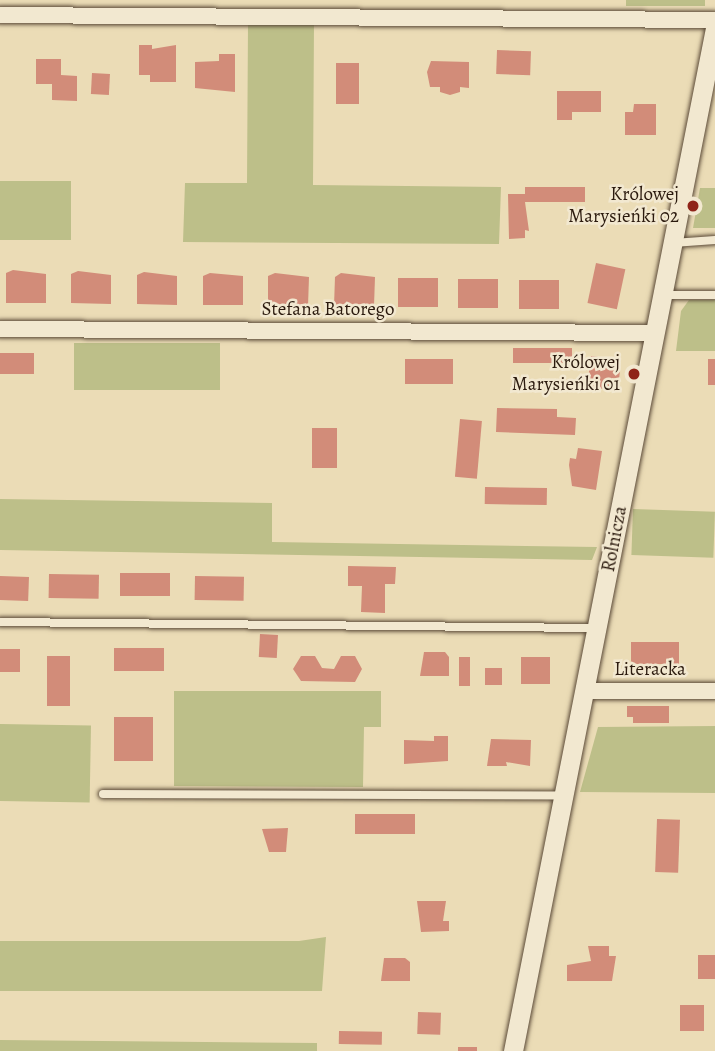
<!DOCTYPE html>
<meta charset="utf-8">
<style>
body{margin:0}
#map{position:relative;width:715px;height:1051px;overflow:hidden;background:#ebdcb6;font-family:Alegreya,serif}
div>[style]{position:absolute}
.green>*{inset:0;background:#bdbf89;transform-origin:0 0}
.building>*{inset:0;background:#d28c79;transform-origin:0 0}
.roads{filter:drop-shadow(0 0 2px #5b4a38) drop-shadow(0 0 2px #5b4a38)}
.service>*{height:8px;margin:-4px;padding:0 4px;transform-origin:4px;border-radius:4px;background:#f2e8d0}
.minor>*{height:16px;margin:-8px;padding:0 8px;transform-origin:8px;border-radius:8px;background:#f2e8d0}
.tertiary>*{height:19px;margin:-9.5px;padding:0 9.5px;transform-origin:9.5px;border-radius:9.5px;background:#f2e8d0}
.dots>*{width:19px;height:19px;translate:-50% -50%;box-sizing:border-box;border:4px solid #f2e8d0;border-radius:50%}
span{translate:-50% -50%;white-space:nowrap;text-align:center;line-height:1.15;-webkit-text-stroke:5px #f2e8d0;paint-order:stroke}
.poi-label{font-size:19px;color:#2b1a0e}
.right{translate:-100% -50%;text-align:right}
.street-label{font-size:19px;color:#2b1a0e}
</style>
<div id="map">
<div class="green">
<div style="left:626px;top:0;width:79px;height:6px"></div>
<div style="clip-path:polygon(248px 23px,314px 23px,313px 185px,501px 187px,499px 244px,183px 242px,185px 183px,247px 183px)"></div>
<div style="left:0;top:181px;width:71px;height:59px"></div>
<div style="clip-path:polygon(700px 188px,715px 188px,715px 228px,693px 228px)"></div>
<div style="clip-path:polygon(689px 300px,715px 300px,715px 351px,676px 351px,681px 311px)"></div>
<div style="left:74px;top:343px;width:146px;height:47px"></div>
<div style="clip-path:polygon(0 499px,272px 503px,272px 542px,597px 547px,592px 560px,0 550px)"></div>
<div style="left:633px;top:509px;width:82px;height:46px;rotate:2deg"></div>
<div style="clip-path:polygon(174px 691px,381px 691px,381px 727px,364px 727px,363px 787px,174px 786px)"></div>
<div style="left:0;top:724px;width:91px;height:77px;rotate:1deg"></div>
<div style="clip-path:polygon(715px 726px,715px 793px,580px 792px,598px 727px)"></div>
<div style="clip-path:polygon(326px 937px,322px 991px,0 991px,0 941px,299px 941px)"></div>
<div style="clip-path:polygon(0 1040px,317px 1043px,317px 1051px,0 1051px)"></div>
</div>
<div class="building">
<div style="clip-path:polygon(139px 45px,152px 45px,152px 49px,176px 45px,176px 82px,150px 82px,150px 75px,139px 75px)"></div>
<div style="left:497px;top:50px;width:34px;height:24px;rotate:2deg"></div>
<div style="clip-path:polygon(219px 54px,235px 54px,235px 92px,195px 88px,195px 62px,219px 61px)"></div>
<div style="clip-path:polygon(36px 59px,61px 59px,61px 75px,77px 76px,77px 101px,52px 100px,52px 84px,36px 84px)"></div>
<div style="clip-path:polygon(431px 61px,469px 62px,469px 88px,460px 87px,460px 92px,450px 95px,440px 92px,440px 87px,430px 87px,427px 72px)"></div>
<div style="left:336px;top:63px;width:23px;height:41px"></div>
<div style="left:92px;top:73px;width:18px;height:21px;rotate:3deg"></div>
<div style="clip-path:polygon(557px 91px,601px 91px,601px 112px,572px 112px,572px 120px,557px 120px)"></div>
<div style="clip-path:polygon(634px 104px,656px 104px,656px 135px,625px 135px,625px 112px,633px 112px)"></div>
<div style="clip-path:polygon(525px 187px,585px 187px,585px 202px,525px 202px,529px 231px,525px 230px,525px 238px,509px 239px,508px 194px,525px 194px)"></div>
<div style="left:596px;top:263px;width:30px;height:41px;rotate:12deg"></div>
<div style="clip-path:polygon(13px 270px,46px 274px,46px 303px,6px 303px,6px 273px)"></div>
<div style="clip-path:polygon(78px 271px,111px 275px,111px 304px,71px 303px,71px 274px)"></div>
<div style="clip-path:polygon(144px 272px,177px 276px,177px 305px,137px 304px,137px 275px)"></div>
<div style="clip-path:polygon(210px 273px,243px 276px,243px 305px,203px 305px,203px 276px)"></div>
<div style="clip-path:polygon(275px 273px,309px 277px,308px 306px,268px 306px,268px 276px)"></div>
<div style="clip-path:polygon(341px 273px,375px 277px,374px 306px,334px 306px,335px 277px)"></div>
<div style="left:398px;top:278px;width:40px;height:29px"></div>
<div style="left:458px;top:279px;width:40px;height:29px"></div>
<div style="left:519px;top:280px;width:40px;height:29px"></div>
<div style="left:513px;top:348px;width:59px;height:15px"></div>
<div style="left:0;top:353px;width:34px;height:21px"></div>
<div style="clip-path:polygon(591px 356px,614px 359px,613px 370px,620px 371px,619px 379px,612px 378px,610px 390px,587px 387px)"></div>
<div style="left:405px;top:359px;width:48px;height:25px"></div>
<div style="left:708px;top:359px;width:7px;height:26px"></div>
<div style="clip-path:polygon(497px 408px,557px 409px,557px 417px,576px 418px,575px 435px,496px 432px)"></div>
<div style="left:460px;top:419px;width:22px;height:58px;rotate:5deg"></div>
<div style="left:312px;top:428px;width:25px;height:40px"></div>
<div style="clip-path:polygon(578px 448px,602px 451px,596px 490px,572px 486px,569px 465px,570px 458px,576px 459px)"></div>
<div style="left:485px;top:487px;width:62px;height:17px;rotate:1deg"></div>
<div style="clip-path:polygon(348px 566px,396px 567px,395px 584px,385px 584px,385px 613px,361px 612px,362px 586px,348px 586px)"></div>
<div style="left:120px;top:573px;width:50px;height:23px"></div>
<div style="left:49px;top:574px;width:50px;height:24px;rotate:1deg"></div>
<div style="left:0;top:576px;width:29px;height:24px;rotate:2deg"></div>
<div style="left:195px;top:576px;width:49px;height:24px;rotate:1deg"></div>
<div style="left:260px;top:634px;width:18px;height:23px;rotate:3deg"></div>
<div style="left:631px;top:642px;width:48px;height:22px"></div>
<div style="left:114px;top:648px;width:50px;height:23px"></div>
<div style="left:0;top:649px;width:20px;height:23px"></div>
<div style="clip-path:polygon(424px 652px,445px 652px,449px 657px,449px 676px,420px 676px)"></div>
<div style="left:47px;top:656px;width:23px;height:50px"></div>
<div style="clip-path:polygon(301px 656px,315px 656px,322px 668px,334px 669px,341px 656px,355px 656px,362px 669px,355px 682px,301px 681px,293px 669px)"></div>
<div style="left:459px;top:657px;width:11px;height:29px"></div>
<div style="left:521px;top:657px;width:29px;height:27px"></div>
<div style="left:502px;top:668px;width:17px;height:17px;rotate:90deg"></div>
<div style="clip-path:polygon(627px 706px,669px 706px,669px 723px,633px 723px,633px 717px,627px 717px)"></div>
<div style="left:114px;top:717px;width:39px;height:44px"></div>
<div style="clip-path:polygon(434px 736px,448px 736px,448px 761px,404px 764px,404px 740px,434px 741px)"></div>
<div style="clip-path:polygon(491px 739px,531px 740px,530px 766px,506px 762px,507px 766px,487px 766px)"></div>
<div style="left:355px;top:814px;width:60px;height:20px"></div>
<div style="left:657px;top:819px;width:23px;height:53px;rotate:2deg"></div>
<div style="clip-path:polygon(288px 828px,286px 852px,269px 852px,262px 829px)"></div>
<div style="clip-path:polygon(417px 901px,446px 901px,443px 921px,449px 921px,449px 931px,421px 932px)"></div>
<div style="clip-path:polygon(588px 946px,609px 946px,609px 956px,616px 956px,612px 981px,567px 981px,567px 965px,591px 961px)"></div>
<div style="left:698px;top:955px;width:17px;height:24px"></div>
<div style="clip-path:polygon(384px 958px,405px 958px,410px 962px,410px 981px,381px 981px)"></div>
<div style="left:680px;top:1005px;width:24px;height:26px"></div>
<div style="left:418px;top:1012px;width:23px;height:22px;rotate:2deg"></div>
<div style="left:339px;top:1031px;width:43px;height:13px;rotate:1deg"></div>
<div style="left:458px;top:1047px;width:19px;height:4px"></div>
</div>
<div class="roads">
<div class="service">
<div style="left:673px;top:243px;width:42px;rotate:-4.1deg"></div>
<div style="left:664px;top:295px;width:51px"></div>
<div style="left:0;top:622px;width:595px;rotate:0.58deg"></div>
<div style="left:103px;top:794px;width:459px;rotate:0.2deg"></div>
</div>
<div class="minor">
<div style="left:0;top:15px;width:715px;rotate:0.4deg"></div>
<div style="left:0;top:329px;width:656px;rotate:0.35deg"></div>
<div style="left:585px;top:691px;width:130px"></div>
</div>
<div class="tertiary">
<div style="left:513px;top:1051px;width:1043px;rotate:-78.83deg"></div>
</div>
</div>
<div class="dots">
<div style="left:693px;top:206px;background:#8f2418"></div>
<div style="left:634px;top:374px;background:#8f2418"></div>
</div>
<div class="poi-label">
<span class="right" style="left:679px;top:206px">Królowej<br>Marysieńki 02</span>
<span class="right" style="left:620px;top:374px">Królowej<br>Marysieńki 01</span>
</div>
<div class="street-label">
<span style="left:328px;top:310px">Stefana Batorego</span>
<span style="left:615px;top:539px;rotate:-79deg">Rolnicza</span>
<span style="left:650px;top:670px">Literacka</span>
</div>
</div>
